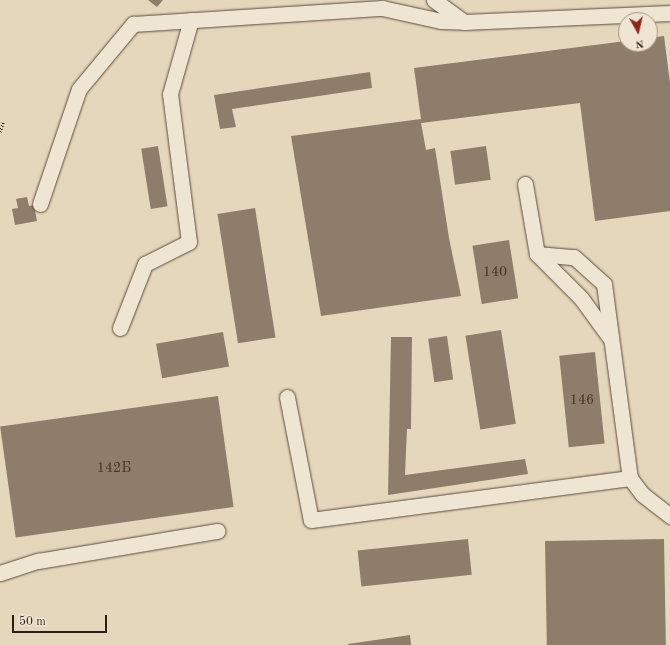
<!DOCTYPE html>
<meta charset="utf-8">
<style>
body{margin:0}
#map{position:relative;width:670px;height:645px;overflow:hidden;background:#e5d7bb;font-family:"Old Standard TT",serif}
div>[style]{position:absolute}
.building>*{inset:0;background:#8d7d6a;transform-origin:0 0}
.path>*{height:2.5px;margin-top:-1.25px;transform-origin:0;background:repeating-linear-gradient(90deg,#2e1c13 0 1px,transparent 0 3px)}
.roads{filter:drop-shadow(0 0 1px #5c4b3d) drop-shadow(0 0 1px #5c4b3d)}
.minor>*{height:15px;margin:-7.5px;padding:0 7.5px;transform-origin:7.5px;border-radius:7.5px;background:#eee5d3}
span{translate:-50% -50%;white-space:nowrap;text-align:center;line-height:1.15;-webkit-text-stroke:3px #eee5d3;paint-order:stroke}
.number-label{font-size:14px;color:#463429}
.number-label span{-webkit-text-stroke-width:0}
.north{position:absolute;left:618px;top:12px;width:40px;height:40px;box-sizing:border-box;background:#eee5d3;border:1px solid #a19586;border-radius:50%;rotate:172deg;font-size:11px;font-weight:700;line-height:16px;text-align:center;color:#2e1c13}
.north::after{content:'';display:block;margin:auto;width:14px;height:18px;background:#8f2418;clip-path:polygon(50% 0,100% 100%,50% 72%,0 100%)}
.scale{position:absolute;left:12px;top:615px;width:95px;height:18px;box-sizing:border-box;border:2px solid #2e1c13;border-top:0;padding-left:5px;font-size:12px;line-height:14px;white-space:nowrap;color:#2e1c13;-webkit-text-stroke:3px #eee5d3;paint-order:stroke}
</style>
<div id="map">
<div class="building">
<div style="clip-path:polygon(148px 0,163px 0,157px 7px)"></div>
<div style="clip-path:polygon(664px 36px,670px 83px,670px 211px,595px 221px,580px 103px,421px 123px,426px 150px,435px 148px,449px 238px,461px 296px,321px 316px,291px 136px,421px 119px,414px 68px,626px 41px,626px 44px,650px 44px,650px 38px)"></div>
<div style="clip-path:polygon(370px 72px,372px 88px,232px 109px,236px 127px,220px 129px,214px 95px)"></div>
<div style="left:158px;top:146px;width:61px;height:17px;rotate:81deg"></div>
<div style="left:486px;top:146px;width:34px;height:36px;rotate:82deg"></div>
<div style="clip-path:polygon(27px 197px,29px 206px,34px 205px,37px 221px,15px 225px,12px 209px,18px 208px,16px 199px)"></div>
<div style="left:255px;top:208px;width:131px;height:38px;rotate:81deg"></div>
<div style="left:509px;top:240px;width:59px;height:37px;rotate:81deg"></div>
<div style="left:501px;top:330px;width:95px;height:36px;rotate:81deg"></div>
<div style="left:223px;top:332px;width:35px;height:68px;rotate:80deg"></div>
<div style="left:447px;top:336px;width:44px;height:19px;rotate:82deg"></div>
<div style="clip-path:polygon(391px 337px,412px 337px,411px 429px,407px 429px,405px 475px,525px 459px,528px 474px,388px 495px)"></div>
<div style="left:595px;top:352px;width:92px;height:36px;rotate:84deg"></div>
<div style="left:218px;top:396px;width:112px;height:220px;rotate:82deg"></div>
<div style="left:468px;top:539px;width:36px;height:111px;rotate:84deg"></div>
<div style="left:664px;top:539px;width:106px;height:119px;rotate:89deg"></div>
<div style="clip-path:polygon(410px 635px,411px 645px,348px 645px,348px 644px)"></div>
</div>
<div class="path">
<div style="left:0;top:132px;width:10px;rotate:-73deg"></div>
</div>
<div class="roads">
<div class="minor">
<div style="left:434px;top:0;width:37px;rotate:36deg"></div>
<div style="left:464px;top:22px;width:206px;rotate:-2.5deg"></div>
<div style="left:525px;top:184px;width:71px;rotate:80.3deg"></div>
<div style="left:537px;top:254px;width:62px;rotate:45deg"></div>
<div style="left:581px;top:298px;width:49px;rotate:54.1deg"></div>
<div style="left:40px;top:204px;width:121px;rotate:-71.3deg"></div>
<div style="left:79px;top:89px;width:85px;rotate:-50.3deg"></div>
<div style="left:133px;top:24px;width:250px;rotate:-3.7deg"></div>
<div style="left:382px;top:8px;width:60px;rotate:12.4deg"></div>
<div style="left:441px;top:21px;width:23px;rotate:2deg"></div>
<div style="left:537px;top:254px;width:37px;rotate:5deg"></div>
<div style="left:574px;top:257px;width:40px;rotate:42deg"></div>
<div style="left:604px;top:284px;width:196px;rotate:82.4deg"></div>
<div style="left:630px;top:478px;width:20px;rotate:53deg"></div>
<div style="left:642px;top:494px;width:36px;rotate:38deg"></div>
<div style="left:120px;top:328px;width:69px;rotate:-68.7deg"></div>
<div style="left:145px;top:264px;width:49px;rotate:-26.6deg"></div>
<div style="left:189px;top:242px;width:149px;rotate:-97.3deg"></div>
<div style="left:170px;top:94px;width:77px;rotate:-74.2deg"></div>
<div style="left:287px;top:397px;width:125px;rotate:79deg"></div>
<div style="left:311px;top:520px;width:322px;rotate:-7.5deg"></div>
<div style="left:0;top:573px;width:40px;rotate:-18deg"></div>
<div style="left:38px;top:561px;width:182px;rotate:-9.5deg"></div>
</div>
</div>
<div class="number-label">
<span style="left:495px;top:272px">140</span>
<span style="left:582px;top:400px">146</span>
<span style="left:114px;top:468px">142Б</span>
</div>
<div class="north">N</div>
<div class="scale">50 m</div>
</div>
